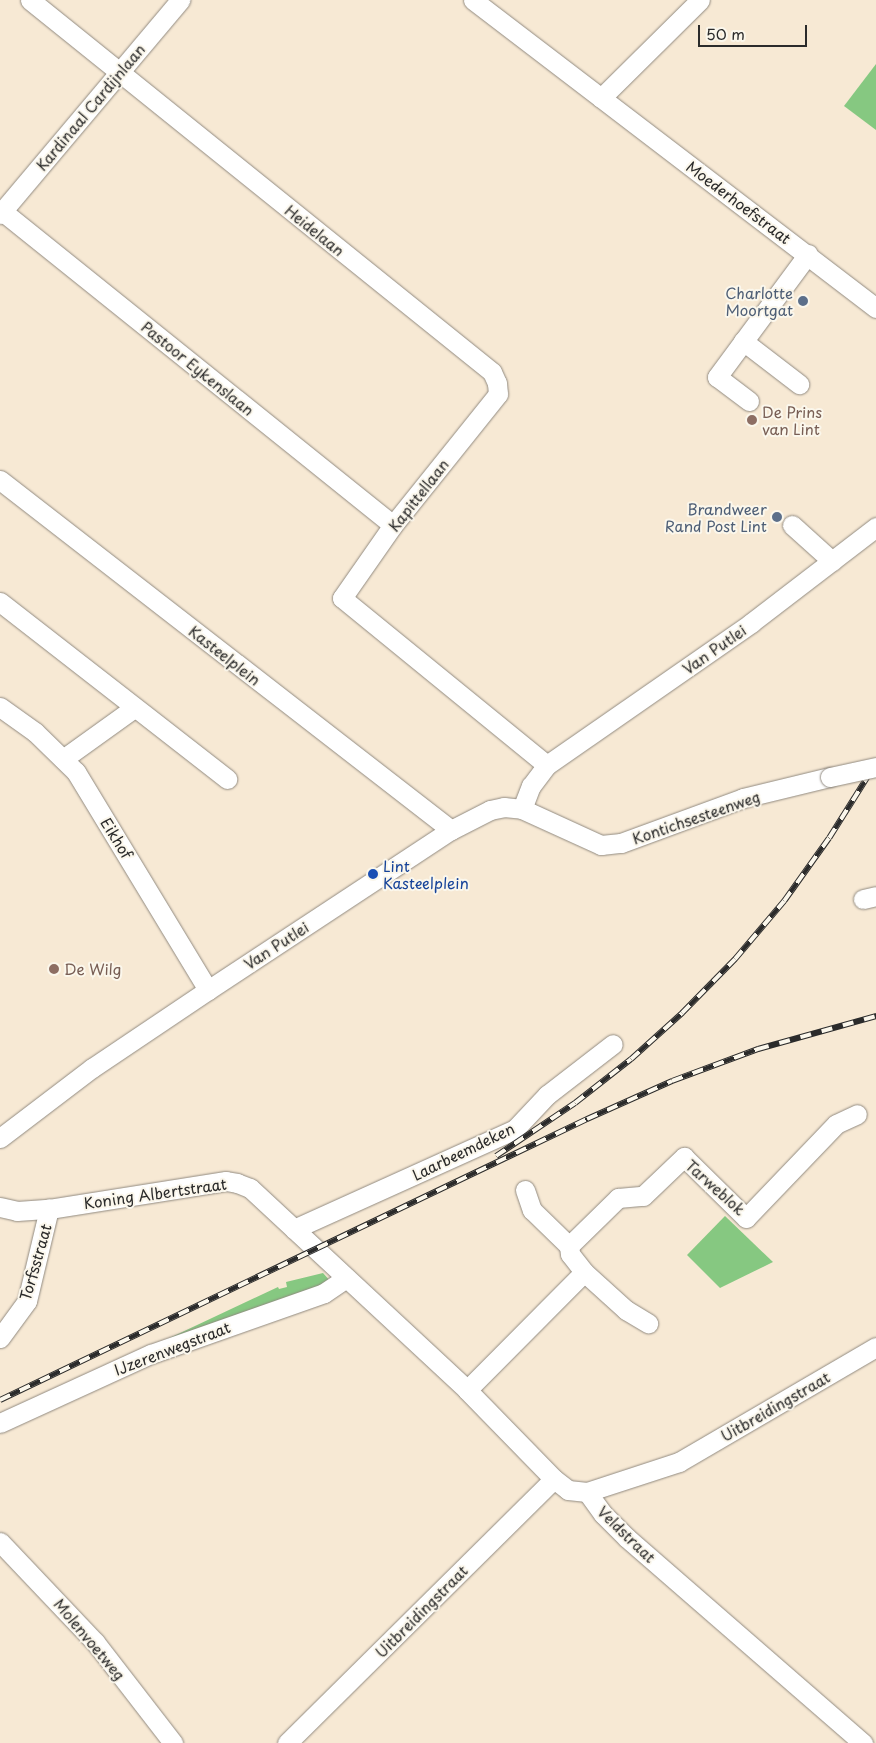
<!DOCTYPE html>
<style>
body{margin:0}
#map{position:relative;width:876px;height:1743px;overflow:hidden;background:#f7e9d4;font-family:"Playpen Sans",sans-serif}
div>[style]{position:absolute}
.green>*{inset:0;background:#86c881}
.roads{filter:drop-shadow(0 0 1px #918a80) drop-shadow(0 0 1px #918a80)}
.minor>*{height:19px;margin:-9.5px;padding:0 9.5px;transform-origin:9.5px;border-radius:9.5px;background:#fff}
.rail>*{height:5.5px;margin-top:-2.75px;transform-origin:0;background:repeating-linear-gradient(90deg,#fbf7ec 0 11px,#2b2b2b 0 22px);box-sizing:border-box;border-block:1px solid #2b2b2b}
.bridges{filter:drop-shadow(0 0 1px #918a80) drop-shadow(0 0 1px #918a80)}
.minor-bridge>*{height:19px;margin:-9.5px;padding:0 9.5px;transform-origin:9.5px;border-radius:9.5px;background:#fff}
.dots>*{width:14px;height:14px;translate:-50% -50%;box-sizing:border-box;border:2px solid #fbf7ec;border-radius:50%}
span{translate:-50% -50%;white-space:nowrap;text-align:center;line-height:1.15;-webkit-text-stroke:4px #fbf7ec;paint-order:stroke}
.street-label{font-size:15px;color:#2b2b2b}
.service-label{font-size:15px;color:#4e5e75}
.right{translate:-100% -50%;text-align:right}
.education-label{font-size:15px;color:#785e54}
.left{translate:0 -50%;text-align:left}
.transit-label{font-size:15px;color:#164399}
.scale{position:absolute;left:698px;top:25px;width:109px;height:22px;box-sizing:border-box;border:2px solid #2b2b2b;border-top:0;padding-left:6px;font-size:15px;line-height:18px;white-space:nowrap;color:#2b2b2b;-webkit-text-stroke:4px #fbf7ec;paint-order:stroke}
</style>
<div id="map">
<div class="green">
<div style="clip-path:polygon(876px 64px,876px 130px,844px 106px)"></div>
<div style="clip-path:polygon(725px 1216px,773px 1262px,720px 1288px,687px 1255px)"></div>
<div style="clip-path:polygon(323px 1273px,331px 1282px,161px 1342px,278px 1287px,279px 1289px,287px 1287px,286px 1282px)"></div>
</div>
<div class="roads">
<div class="minor">
<div style="left:30px;top:0;width:593px;rotate:38.84deg"></div>
<div style="left:492px;top:372px;width:12px;rotate:66deg"></div>
<div style="left:497px;top:383px;width:11px;rotate:85deg"></div>
<div style="left:498px;top:394px;width:168px;rotate:128.7deg"></div>
<div style="left:393px;top:525px;width:89px;rotate:124.9deg"></div>
<div style="left:342px;top:598px;width:264px;rotate:39.2deg"></div>
<div style="left:473px;top:0;width:507px;rotate:37.39deg"></div>
<div style="left:601px;top:98px;width:139px;rotate:-44.7deg"></div>
<div style="left:2px;top:211px;width:501px;rotate:38.77deg"></div>
<div style="left:0;top:214px;width:280px;rotate:-49.9deg"></div>
<div style="left:743px;top:341px;width:71px;rotate:37.5deg"></div>
<div style="left:749px;top:401px;width:40px;rotate:-143deg"></div>
<div style="left:717px;top:377px;width:153px;rotate:-53.5deg"></div>
<div style="left:0;top:480px;width:571px;rotate:37.81deg"></div>
<div style="left:792px;top:525px;width:54px;rotate:42deg"></div>
<div style="left:0;top:602px;width:288px;rotate:37.9deg"></div>
<div style="left:0;top:707px;width:43px;rotate:35.5deg"></div>
<div style="left:35px;top:732px;width:57px;rotate:44.3deg"></div>
<div style="left:76px;top:772px;width:255px;rotate:58.8deg"></div>
<div style="left:63px;top:759px;width:87px;rotate:-35.7deg"></div>
<div style="left:522px;top:809px;width:25px;rotate:-69deg"></div>
<div style="left:531px;top:786px;width:26px;rotate:-53deg"></div>
<div style="left:547px;top:765px;width:249px;rotate:-34.8deg"></div>
<div style="left:751px;top:623px;width:158px;rotate:-37.5deg"></div>
<div style="left:863px;top:899px;width:13px;rotate:-13deg"></div>
<div style="left:0;top:1138px;width:116px;rotate:-37.3deg"></div>
<div style="left:92px;top:1068px;width:140px;rotate:-33.9deg"></div>
<div style="left:208px;top:990px;width:291px;rotate:-33.4deg"></div>
<div style="left:451px;top:830px;width:44px;rotate:-27.1deg"></div>
<div style="left:490px;top:810px;width:14px;rotate:-12deg"></div>
<div style="left:504px;top:807px;width:18px;rotate:6deg"></div>
<div style="left:522px;top:809px;width:87px;rotate:24.5deg"></div>
<div style="left:601px;top:845px;width:20px;rotate:-6deg"></div>
<div style="left:621px;top:843px;width:130px;rotate:-20.2deg"></div>
<div style="left:743px;top:798px;width:89px;rotate:-13.6deg"></div>
<div style="left:525px;top:1190px;width:21px;rotate:71deg"></div>
<div style="left:532px;top:1210px;width:52px;rotate:44.2deg"></div>
<div style="left:569px;top:1246px;width:8px;rotate:83deg"></div>
<div style="left:570px;top:1254px;width:23px;rotate:52deg"></div>
<div style="left:584px;top:1272px;width:57px;rotate:42.1deg"></div>
<div style="left:626px;top:1310px;width:26px;rotate:31deg"></div>
<div style="left:0;top:1207px;width:17px;rotate:13deg"></div>
<div style="left:17px;top:1211px;width:32px;rotate:-4deg"></div>
<div style="left:49px;top:1209px;width:179px;rotate:-9deg"></div>
<div style="left:226px;top:1181px;width:11px;rotate:10deg"></div>
<div style="left:237px;top:1183px;width:14px;rotate:21deg"></div>
<div style="left:250px;top:1188px;width:296px;rotate:42.9deg"></div>
<div style="left:467px;top:1390px;width:124px;rotate:45.7deg"></div>
<div style="left:554px;top:1479px;width:18px;rotate:38deg"></div>
<div style="left:568px;top:1490px;width:19px;rotate:6deg"></div>
<div style="left:587px;top:1492px;width:27px;rotate:54deg"></div>
<div style="left:603px;top:1514px;width:34px;rotate:45deg"></div>
<div style="left:627px;top:1538px;width:313px;rotate:41deg"></div>
<div style="left:294px;top:1229px;width:243px;rotate:-24.3deg"></div>
<div style="left:515px;top:1129px;width:47px;rotate:-46.7deg"></div>
<div style="left:547px;top:1095px;width:83px;rotate:-37.7deg"></div>
<div style="left:569px;top:1246px;width:69px;rotate:-44.4deg"></div>
<div style="left:618px;top:1198px;width:25px;rotate:-5deg"></div>
<div style="left:643px;top:1196px;width:57px;rotate:-43.6deg"></div>
<div style="left:684px;top:1157px;width:87px;rotate:44.5deg"></div>
<div style="left:746px;top:1218px;width:130px;rotate:-46.2deg"></div>
<div style="left:836px;top:1124px;width:23px;rotate:-25deg"></div>
<div style="left:0;top:1338px;width:46px;rotate:-53.9deg"></div>
<div style="left:27px;top:1301px;width:95px;rotate:-76.6deg"></div>
<div style="left:467px;top:1390px;width:166px;rotate:-45.2deg"></div>
<div style="left:0;top:1423px;width:166px;rotate:-24.6deg"></div>
<div style="left:151px;top:1354px;width:183px;rotate:-19.4deg"></div>
<div style="left:324px;top:1293px;width:27px;rotate:-34deg"></div>
<div style="left:587px;top:1492px;width:97px;rotate:-18.1deg"></div>
<div style="left:679px;top:1462px;width:228px;rotate:-30.3deg"></div>
<div style="left:0;top:1542px;width:138px;rotate:46.5deg"></div>
<div style="left:95px;top:1642px;width:128px;rotate:52.3deg"></div>
<div style="left:287px;top:1743px;width:375px;rotate:-44.7deg"></div>
</div>
</div>
<div class="rail">
<div style="left:496px;top:1156px;width:95px;rotate:-33.9deg"></div>
<div style="left:575px;top:1103px;width:71px;rotate:-38.2deg"></div>
<div style="left:631px;top:1059px;width:69px;rotate:-42deg"></div>
<div style="left:682px;top:1013px;width:76px;rotate:-45.5deg"></div>
<div style="left:735px;top:959px;width:76px;rotate:-49.8deg"></div>
<div style="left:784px;top:901px;width:77px;rotate:-54.5deg"></div>
<div style="left:829px;top:838px;width:89px;rotate:-57.9deg"></div>
<div style="left:0;top:1400px;width:651px;rotate:-25.58deg"></div>
<div style="left:587px;top:1119px;width:93px;rotate:-24.1deg"></div>
<div style="left:672px;top:1081px;width:92px;rotate:-20.4deg"></div>
<div style="left:758px;top:1049px;width:123px;rotate:-15.6deg"></div>
</div>
<div class="bridges">
<div class="minor-bridge">
<div style="left:830px;top:777px;width:47px;rotate:-12.3deg"></div>
</div>
</div>
<div class="dots">
<div style="left:803px;top:301px;background:#5c6f8a"></div>
<div style="left:752px;top:420px;background:#8d6e63"></div>
<div style="left:777px;top:517px;background:#5c6f8a"></div>
<div style="left:373px;top:874px;background:#1a4fb4"></div>
<div style="left:54px;top:969px;background:#8d6e63"></div>
</div>
<div class="street-label">
<span style="left:90px;top:107px;rotate:-50deg">Kardinaal Cardijnlaan</span>
<span style="left:739px;top:202px;rotate:37deg">Moederhoefstraat</span>
<span style="left:315px;top:230px;rotate:39deg">Heidelaan</span>
<span style="left:198px;top:368px;rotate:39deg">Pastoor Eykenslaan</span>
<span style="left:418px;top:495px;rotate:-52deg">Kapittellaan</span>
<span style="left:714px;top:649px;rotate:-35deg">Van Putlei</span>
<span style="left:225px;top:655px;rotate:38deg">Kasteelplein</span>
<span style="left:696px;top:817px;rotate:-19deg">Kontichsesteenweg</span>
<span style="left:117px;top:838px;rotate:58deg">Eikhof</span>
<span style="left:276px;top:945px;rotate:-33deg">Van Putlei</span>
<span style="left:463px;top:1151px;rotate:-26deg">Laarbeemdeken</span>
<span style="left:716px;top:1187px;rotate:42deg">Tarweblok</span>
<span style="left:155px;top:1193px;rotate:-8deg">Koning Albertstraat</span>
<span style="left:35px;top:1262px;rotate:-74deg">Torfsstraat</span>
<span style="left:172px;top:1348px;rotate:-21deg">IJzerenwegstraat</span>
<span style="left:775px;top:1406px;rotate:-30deg">Uitbreidingstraat</span>
<span style="left:627px;top:1534px;rotate:44deg">Veldstraat</span>
<span style="left:421px;top:1611px;rotate:-45deg">Uitbreidingstraat</span>
<span style="left:90px;top:1639px;rotate:50deg">Molenvoetweg</span>
</div>
<div class="service-label">
<span class="right" style="left:793px;top:301px">Charlotte<br>Moortgat</span>
<span class="right" style="left:767px;top:517px">Brandweer<br>Rand Post Lint</span>
</div>
<div class="education-label">
<span class="left" style="left:762px;top:420px">De Prins<br>van Lint</span>
<span class="left" style="left:64px;top:969px">De Wilg</span>
</div>
<div class="transit-label">
<span class="left" style="left:383px;top:874px">Lint<br>Kasteelplein</span>
</div>
<div class="scale">50 m</div>
</div>
